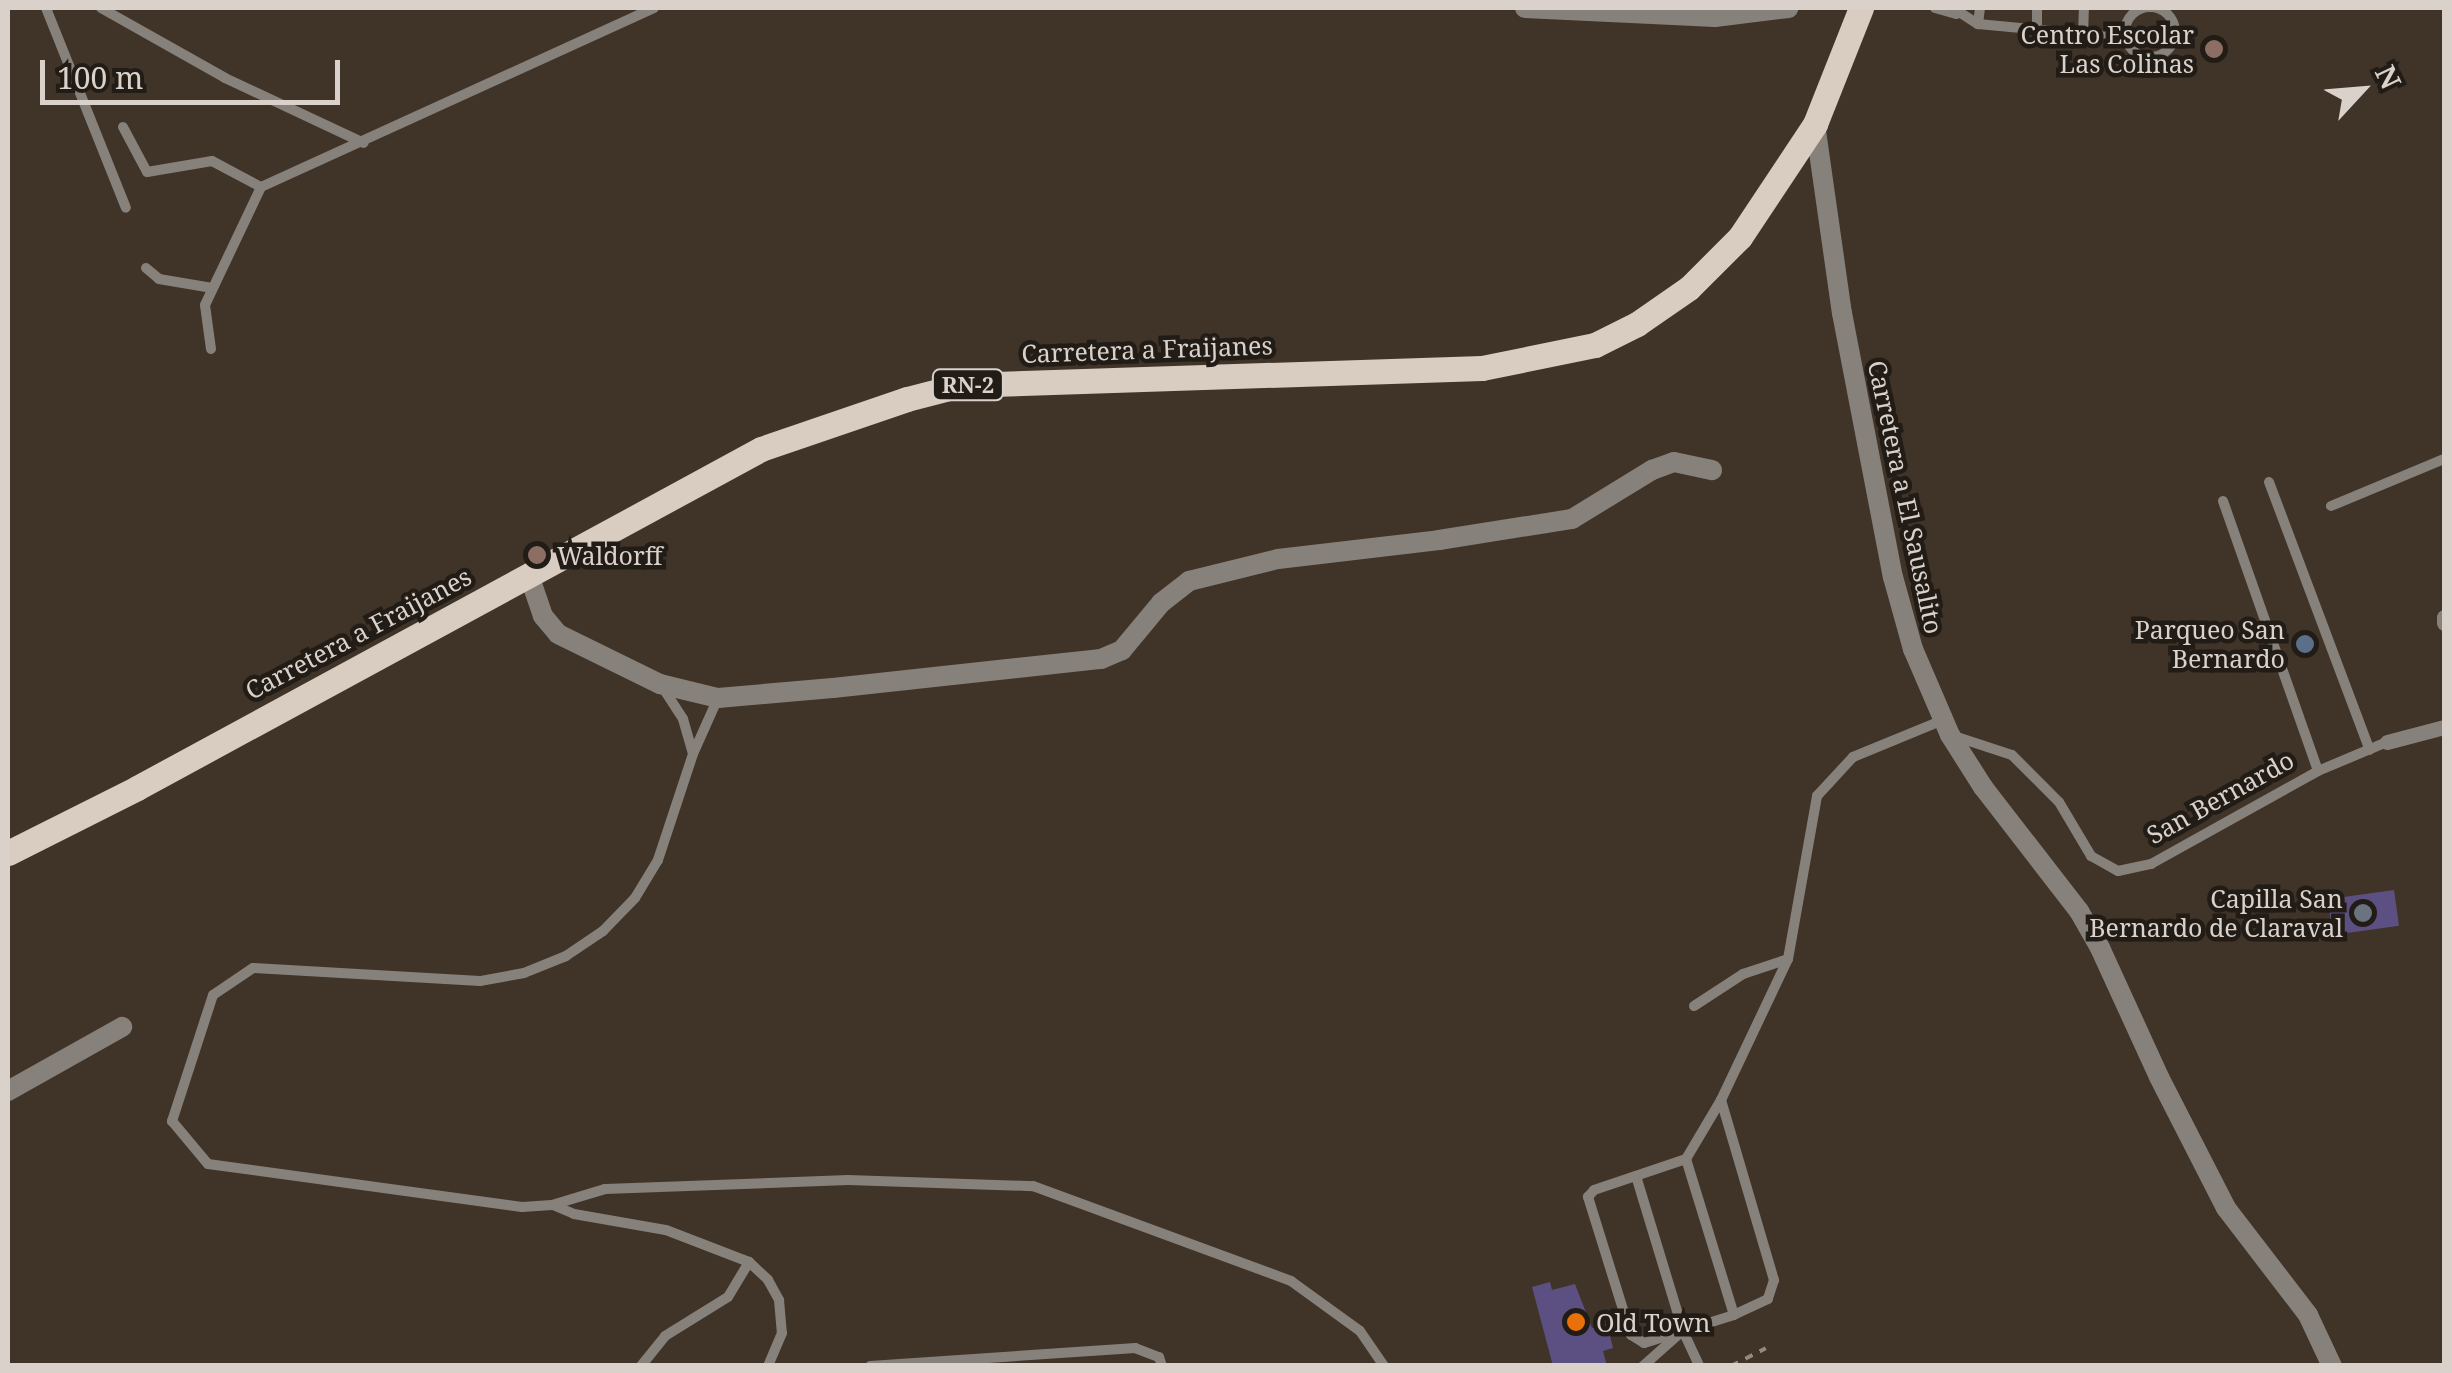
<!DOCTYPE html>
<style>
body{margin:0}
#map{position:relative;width:2452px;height:1373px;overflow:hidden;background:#403328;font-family:"Noto Serif",serif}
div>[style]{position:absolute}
.building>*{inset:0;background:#5c5083;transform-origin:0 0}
.path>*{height:4px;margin-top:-2px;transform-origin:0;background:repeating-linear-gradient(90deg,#938980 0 8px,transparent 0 16px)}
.service>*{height:10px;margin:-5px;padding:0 5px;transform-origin:5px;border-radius:5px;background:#87817b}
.service>.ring{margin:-5px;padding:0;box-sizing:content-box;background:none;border:10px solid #87817b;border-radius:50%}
.pedestrian>*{height:15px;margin:-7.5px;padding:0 7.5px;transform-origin:7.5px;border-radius:7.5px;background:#87817b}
.minor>*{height:20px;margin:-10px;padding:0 10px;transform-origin:10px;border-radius:10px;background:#87817b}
.tertiary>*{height:20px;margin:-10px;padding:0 10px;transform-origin:10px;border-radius:10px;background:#87817b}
.primary>*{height:25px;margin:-12.5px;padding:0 12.5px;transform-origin:12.5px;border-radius:12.5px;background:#d9ccc0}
.dots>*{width:28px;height:28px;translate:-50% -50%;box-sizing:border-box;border:5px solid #221c17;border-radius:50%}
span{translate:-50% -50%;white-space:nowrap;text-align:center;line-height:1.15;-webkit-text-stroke:9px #221c17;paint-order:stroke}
.shield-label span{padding:2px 8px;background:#221c17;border:2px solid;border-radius:8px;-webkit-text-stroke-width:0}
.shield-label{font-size:22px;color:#d9d1ca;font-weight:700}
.poi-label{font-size:25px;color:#d9d1ca}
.right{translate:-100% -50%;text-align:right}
.left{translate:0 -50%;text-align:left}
.street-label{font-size:25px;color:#d9d1ca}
.frame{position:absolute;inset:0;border:10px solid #d9d1ca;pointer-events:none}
.north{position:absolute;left:2312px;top:40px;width:100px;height:100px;-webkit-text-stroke:8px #221c17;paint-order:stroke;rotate:64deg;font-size:28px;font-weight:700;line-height:40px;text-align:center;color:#d9d1ca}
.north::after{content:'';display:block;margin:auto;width:35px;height:45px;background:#d9d1ca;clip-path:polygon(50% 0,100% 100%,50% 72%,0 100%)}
.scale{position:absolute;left:40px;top:60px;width:300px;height:45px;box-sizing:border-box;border:5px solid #d9d1ca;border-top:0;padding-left:12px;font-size:30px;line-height:35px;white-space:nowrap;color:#d9d1ca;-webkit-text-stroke:8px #221c17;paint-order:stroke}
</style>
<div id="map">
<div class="building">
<div style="left:2394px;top:890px;width:36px;height:67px;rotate:82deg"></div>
<div style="clip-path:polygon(1550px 1282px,1552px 1290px,1575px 1284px,1592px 1328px,1607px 1324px,1613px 1348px,1603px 1351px,1607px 1366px,1553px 1366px,1532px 1287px)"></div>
</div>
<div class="path">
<div style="left:1731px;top:1366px;width:39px;rotate:-27deg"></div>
</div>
<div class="service">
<div class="ring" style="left:2125px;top:7px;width:40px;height:40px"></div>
<div style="left:46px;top:8px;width:215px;rotate:68.2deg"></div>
<div style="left:101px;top:8px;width:142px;rotate:29.4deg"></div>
<div style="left:225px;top:78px;width:153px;rotate:25.1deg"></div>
<div style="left:1935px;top:8px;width:22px;rotate:16deg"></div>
<div style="left:1953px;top:8px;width:30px;rotate:33deg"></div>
<div style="left:1978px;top:24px;width:149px;rotate:5.4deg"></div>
<div style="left:1978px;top:24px;width:16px;rotate:-83deg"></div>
<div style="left:2037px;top:33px;width:25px;rotate:-90deg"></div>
<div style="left:2083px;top:35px;width:27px;rotate:-88deg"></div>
<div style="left:123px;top:127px;width:51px;rotate:61.9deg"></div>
<div style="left:147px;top:172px;width:66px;rotate:-9.6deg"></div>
<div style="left:212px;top:161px;width:55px;rotate:28deg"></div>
<div style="left:261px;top:187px;width:432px;rotate:-24.5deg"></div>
<div style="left:146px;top:268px;width:17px;rotate:40deg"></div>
<div style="left:159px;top:279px;width:54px;rotate:9.6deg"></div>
<div style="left:211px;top:349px;width:44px;rotate:-97.8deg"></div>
<div style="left:205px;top:305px;width:131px;rotate:-64.6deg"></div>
<div style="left:2269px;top:482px;width:286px;rotate:69.4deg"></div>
<div style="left:2223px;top:501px;width:286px;rotate:70.6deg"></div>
<div style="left:2331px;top:506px;width:122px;rotate:-22.6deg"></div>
<div style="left:663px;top:688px;width:37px;rotate:57deg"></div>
<div style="left:683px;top:719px;width:35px;rotate:74deg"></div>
<div style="left:718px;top:698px;width:61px;rotate:114.1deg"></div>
<div style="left:693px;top:754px;width:112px;rotate:108.3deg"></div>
<div style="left:658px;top:860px;width:44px;rotate:121.2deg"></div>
<div style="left:635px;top:898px;width:46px;rotate:134.1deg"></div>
<div style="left:603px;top:931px;width:45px;rotate:146deg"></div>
<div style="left:566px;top:956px;width:45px;rotate:158deg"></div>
<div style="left:524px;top:973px;width:45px;rotate:169.7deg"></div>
<div style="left:480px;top:981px;width:227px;rotate:-176.7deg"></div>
<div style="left:253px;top:968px;width:48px;rotate:146deg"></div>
<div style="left:213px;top:995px;width:133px;rotate:108deg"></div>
<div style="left:172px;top:1121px;width:56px;rotate:50.1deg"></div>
<div style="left:208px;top:1164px;width:317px;rotate:7.8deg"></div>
<div style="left:522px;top:1207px;width:30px;rotate:-4deg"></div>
<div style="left:552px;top:1205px;width:55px;rotate:-16.8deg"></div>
<div style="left:605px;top:1189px;width:243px;rotate:-2.1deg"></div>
<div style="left:848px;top:1180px;width:185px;rotate:1.9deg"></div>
<div style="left:1033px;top:1186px;width:275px;rotate:20.2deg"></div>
<div style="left:1291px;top:1281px;width:85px;rotate:35.9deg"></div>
<div style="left:1360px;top:1331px;width:42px;rotate:55.6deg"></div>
<div style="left:1951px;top:735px;width:64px;rotate:18.2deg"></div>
<div style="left:2012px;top:755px;width:66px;rotate:45deg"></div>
<div style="left:2059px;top:802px;width:63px;rotate:59.3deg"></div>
<div style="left:2091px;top:856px;width:31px;rotate:29deg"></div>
<div style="left:2118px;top:871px;width:34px;rotate:-12deg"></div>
<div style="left:2151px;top:864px;width:191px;rotate:-29.1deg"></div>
<div style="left:2318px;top:771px;width:75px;rotate:-22.8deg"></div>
<div style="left:1694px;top:1006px;width:59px;rotate:-33.1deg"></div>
<div style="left:1743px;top:974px;width:47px;rotate:-18.4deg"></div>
<div style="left:1721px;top:1100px;width:188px;rotate:73.6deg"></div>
<div style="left:1774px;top:1280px;width:20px;rotate:108deg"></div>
<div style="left:1768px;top:1299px;width:38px;rotate:155deg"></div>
<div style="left:1686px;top:1159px;width:163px;rotate:72.9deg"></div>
<div style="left:1734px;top:1315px;width:94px;rotate:162.7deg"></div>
<div style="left:1644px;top:1343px;width:15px;rotate:-148deg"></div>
<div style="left:1631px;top:1335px;width:145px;rotate:-107.3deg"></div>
<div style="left:1588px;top:1197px;width:9px;rotate:-49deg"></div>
<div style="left:1594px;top:1190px;width:97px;rotate:-18.6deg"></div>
<div style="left:1686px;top:1159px;width:69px;rotate:-59.3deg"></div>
<div style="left:1721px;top:1100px;width:156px;rotate:-64.6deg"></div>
<div style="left:1788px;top:959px;width:166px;rotate:-79.9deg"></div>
<div style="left:1817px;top:796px;width:53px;rotate:-47.3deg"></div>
<div style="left:1853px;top:757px;width:97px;rotate:-22.3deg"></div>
<div style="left:1636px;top:1176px;width:162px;rotate:73.1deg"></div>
<div style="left:1683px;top:1331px;width:38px;rotate:65deg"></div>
<div style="left:553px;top:1205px;width:23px;rotate:23deg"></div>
<div style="left:574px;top:1214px;width:93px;rotate:9.9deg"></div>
<div style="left:666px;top:1230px;width:89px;rotate:21.1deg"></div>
<div style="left:749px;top:1262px;width:26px;rotate:43deg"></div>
<div style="left:768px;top:1280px;width:23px;rotate:61deg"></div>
<div style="left:779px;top:1300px;width:33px;rotate:85deg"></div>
<div style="left:782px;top:1333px;width:36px;rotate:113deg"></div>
<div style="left:641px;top:1366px;width:38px;rotate:-51deg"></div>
<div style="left:665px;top:1336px;width:74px;rotate:-31.8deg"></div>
<div style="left:728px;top:1297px;width:41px;rotate:-59deg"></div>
<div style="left:870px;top:1366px;width:266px;rotate:-3.9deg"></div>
<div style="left:1135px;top:1348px;width:26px;rotate:21deg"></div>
<div style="left:1159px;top:1357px;width:9px;rotate:72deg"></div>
<div style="left:1643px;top:1366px;width:47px;rotate:-41.5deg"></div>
</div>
<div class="pedestrian">
<div style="left:2444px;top:617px;width:6px;rotate:90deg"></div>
<div style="left:2387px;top:742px;width:59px;rotate:-14.7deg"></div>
</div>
<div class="minor">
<div style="left:1525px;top:8px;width:190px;rotate:2.7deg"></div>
<div style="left:1715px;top:17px;width:74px;rotate:-7deg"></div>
<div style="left:529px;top:575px;width:43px;rotate:71.1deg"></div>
<div style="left:543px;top:616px;width:23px;rotate:50deg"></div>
<div style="left:558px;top:634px;width:114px;rotate:26.1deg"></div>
<div style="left:660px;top:684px;width:60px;rotate:13.6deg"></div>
<div style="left:718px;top:698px;width:115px;rotate:-5deg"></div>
<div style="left:833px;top:688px;width:270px;rotate:-6.2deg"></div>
<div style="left:1101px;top:659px;width:23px;rotate:-23deg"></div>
<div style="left:1122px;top:650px;width:61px;rotate:-50.3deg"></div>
<div style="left:1161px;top:603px;width:36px;rotate:-38deg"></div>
<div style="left:1189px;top:581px;width:92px;rotate:-13.9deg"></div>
<div style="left:1278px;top:559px;width:162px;rotate:-6.7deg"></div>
<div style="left:1439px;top:540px;width:135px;rotate:-9deg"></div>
<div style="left:1572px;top:519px;width:94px;rotate:-31.5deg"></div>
<div style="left:1652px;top:470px;width:23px;rotate:-20deg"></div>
<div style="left:1674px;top:462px;width:39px;rotate:12deg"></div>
<div style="left:8px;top:1091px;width:131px;rotate:-29.3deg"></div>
</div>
<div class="tertiary">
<div style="left:1815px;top:124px;width:191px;rotate:81.9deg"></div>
<div style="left:1842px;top:313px;width:269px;rotate:79.1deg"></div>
<div style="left:1893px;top:577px;width:75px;rotate:74.5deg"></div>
<div style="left:1913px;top:649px;width:94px;rotate:66.7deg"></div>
<div style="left:1950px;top:735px;width:62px;rotate:57.6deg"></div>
<div style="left:1983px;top:787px;width:157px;rotate:52.3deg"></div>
<div style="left:2079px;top:911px;width:43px;rotate:60.4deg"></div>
<div style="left:2100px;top:948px;width:142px;rotate:65.4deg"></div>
<div style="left:2159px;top:1077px;width:147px;rotate:62.9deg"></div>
<div style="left:2226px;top:1208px;width:135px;rotate:52.5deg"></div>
<div style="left:2308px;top:1315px;width:56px;rotate:64.8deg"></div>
</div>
<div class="primary">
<div style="left:8px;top:853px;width:144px;rotate:-26.7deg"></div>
<div style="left:137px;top:788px;width:710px;rotate:-28.51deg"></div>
<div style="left:761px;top:449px;width:154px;rotate:-18.9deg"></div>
<div style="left:907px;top:399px;width:56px;rotate:-14.5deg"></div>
<div style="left:961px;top:385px;width:521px;rotate:-1.87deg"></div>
<div style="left:1482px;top:368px;width:115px;rotate:-11.5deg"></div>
<div style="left:1595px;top:345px;width:47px;rotate:-26.6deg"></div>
<div style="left:1637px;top:324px;width:63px;rotate:-34.7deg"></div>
<div style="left:1689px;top:288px;width:72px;rotate:-45deg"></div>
<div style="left:1740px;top:237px;width:136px;rotate:-56.4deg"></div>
<div style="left:1815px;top:124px;width:125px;rotate:-68.4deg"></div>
</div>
<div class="dots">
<div style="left:2214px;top:49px;background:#8d6e63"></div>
<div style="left:537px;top:555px;background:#8d6e63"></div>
<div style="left:2305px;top:644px;background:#5c6f8a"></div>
<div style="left:2363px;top:913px;background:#6b7280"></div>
<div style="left:1576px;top:1322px;background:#e8710a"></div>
</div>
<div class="shield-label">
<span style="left:968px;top:385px">RN-2</span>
</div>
<div class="poi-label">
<span class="right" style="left:2194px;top:49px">Centro Escolar<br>Las Colinas</span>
<span class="left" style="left:557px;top:555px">Waldorff</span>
<span class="right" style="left:2285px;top:644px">Parqueo San<br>Bernardo</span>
<span class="right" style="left:2343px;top:913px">Capilla San<br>Bernardo de Claraval</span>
<span class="left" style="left:1596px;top:1322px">Old Town</span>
</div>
<div class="street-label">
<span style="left:1147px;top:349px;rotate:-2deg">Carretera a Fraijanes</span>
<span style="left:1906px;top:497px;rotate:78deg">Carretera a El Sausalito</span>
<span style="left:358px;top:633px;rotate:-28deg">Carretera a Fraijanes</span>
<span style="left:2220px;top:797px;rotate:-29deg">San Bernardo</span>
</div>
<div class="frame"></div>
<div class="north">N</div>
<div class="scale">100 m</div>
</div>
